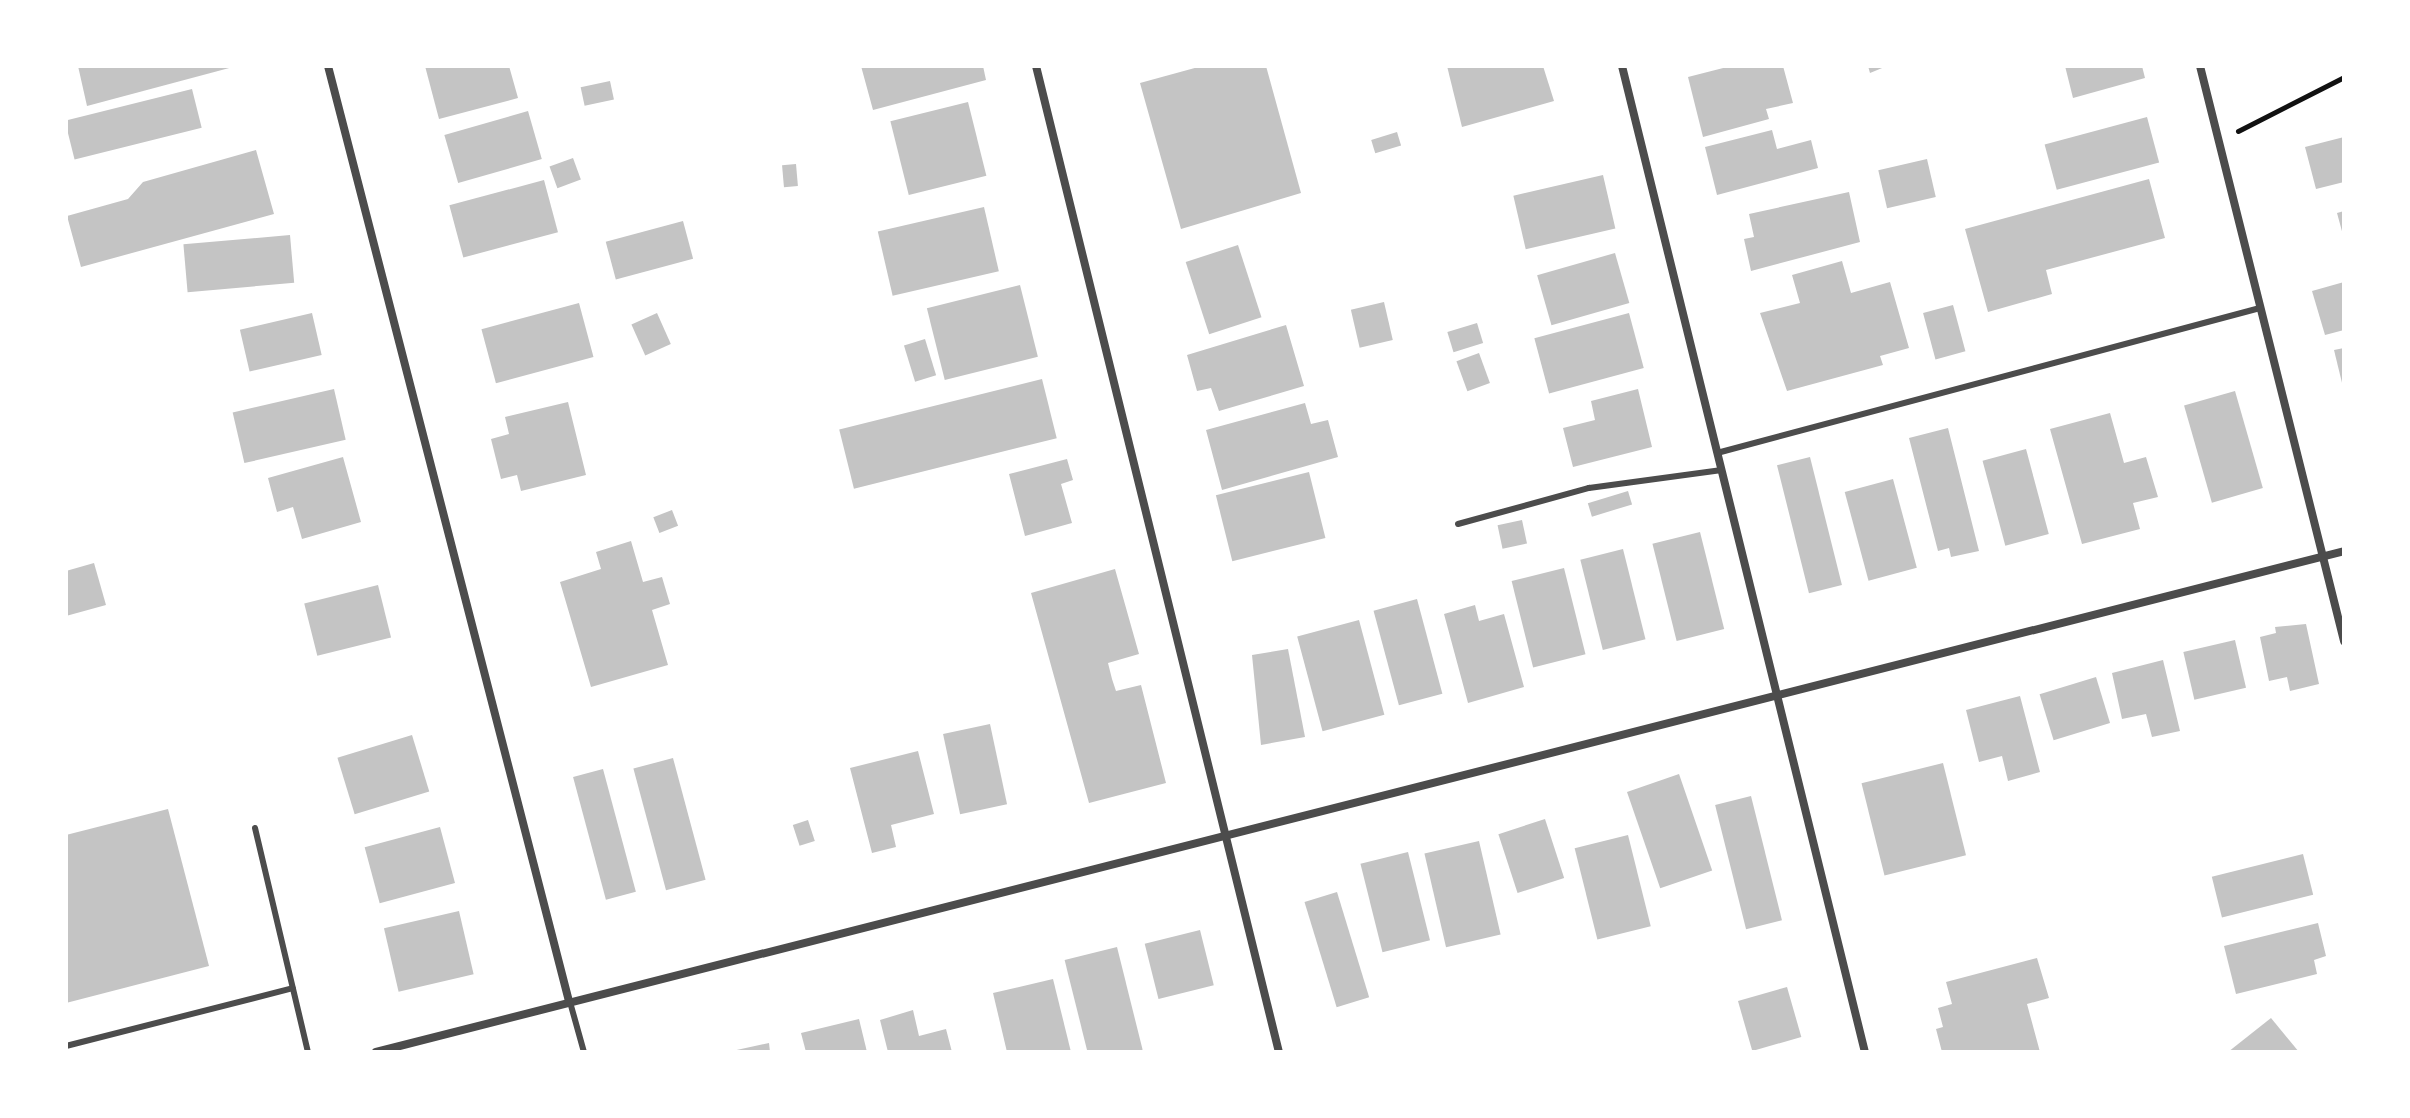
<!DOCTYPE html>
<style>
body{margin:0}
#map{position:relative;width:2410px;height:1118px;overflow:hidden;background:#fff;font-family:"IBM Plex Sans",sans-serif}
div>[style]{position:absolute}
.building>*{inset:0;background:#c4c4c4;transform-origin:0 0}
.path>*{height:5px;margin:-2.5px;padding:0 2.5px;transform-origin:2.5px;border-radius:2.5px;background:#111}
.service>*{height:6px;margin:-3px;padding:0 3px;transform-origin:3px;border-radius:3px;background:#4c4c4c}
.minor>*{height:8px;margin:-4px;padding:0 4px;transform-origin:4px;border-radius:4px;background:#4c4c4c}
span{translate:-50% -50%;white-space:nowrap;text-align:center;line-height:1.15;-webkit-text-stroke:6px #fff;paint-order:stroke}
.frame{position:absolute;inset:0;border:68px solid #fff;pointer-events:none}
</style>
<div id="map">
<div class="building">
<div style="clip-path:polygon(78px 66px,233px 66px,233px 67px,87px 106px)"></div>
<div style="clip-path:polygon(425px 66px,509px 66px,518px 98px,439px 119px)"></div>
<div style="clip-path:polygon(861px 66px,983px 66px,986px 80px,873px 110px)"></div>
<div style="clip-path:polygon(1202px 66px,1266px 66px,1301px 193px,1181px 229px,1140px 83px)"></div>
<div style="clip-path:polygon(1447px 66px,1543px 66px,1554px 101px,1462px 127px)"></div>
<div style="clip-path:polygon(1731px 66px,1783px 66px,1793px 103px,1766px 109px,1769px 119px,1703px 137px,1688px 77px)"></div>
<div style="clip-path:polygon(1868px 66px,1887px 66px,1870px 73px)"></div>
<div style="clip-path:polygon(2065px 66px,2142px 66px,2145px 78px,2073px 98px)"></div>
<div style="left:610px;top:81px;width:19px;height:30px;rotate:78deg"></div>
<div style="left:192px;top:89px;width:40px;height:131px;rotate:76deg"></div>
<div style="left:968px;top:102px;width:76px;height:80px;rotate:76deg"></div>
<div style="left:528px;top:111px;width:50px;height:87px;rotate:74deg"></div>
<div style="left:2147px;top:117px;width:47px;height:106px;rotate:75deg"></div>
<div style="clip-path:polygon(1772px 130px,1777px 149px,1811px 140px,1818px 168px,1717px 195px,1705px 147px)"></div>
<div style="left:1397px;top:132px;width:14px;height:27px;rotate:73deg"></div>
<div style="clip-path:polygon(2344px 137px,2344px 182px,2316px 189px,2305px 147px)"></div>
<div style="clip-path:polygon(256px 150px,274px 214px,81px 267px,67px 216px,128px 199px,143px 182px)"></div>
<div style="left:573px;top:158px;width:23px;height:25px;rotate:70deg"></div>
<div style="left:1927px;top:159px;width:39px;height:50px;rotate:77deg"></div>
<div style="left:796px;top:164px;width:22px;height:14px;rotate:85deg"></div>
<div style="left:1603px;top:175px;width:55px;height:92px;rotate:77deg"></div>
<div style="clip-path:polygon(2149px 179px,2165px 238px,2046px 270px,2052px 294px,1988px 312px,1965px 229px)"></div>
<div style="left:544px;top:180px;width:54px;height:98px;rotate:75deg"></div>
<div style="clip-path:polygon(1849px 192px,1860px 242px,1751px 271px,1744px 239px,1754px 237px,1749px 214px)"></div>
<div style="left:984px;top:207px;width:66px;height:109px;rotate:77deg"></div>
<div style="clip-path:polygon(2344px 211px,2344px 235px,2343px 235px,2337px 213px)"></div>
<div style="left:683px;top:221px;width:39px;height:80px;rotate:75deg"></div>
<div style="left:290px;top:235px;width:48px;height:107px;rotate:85deg"></div>
<div style="left:1238px;top:245px;width:76px;height:55px;rotate:72deg"></div>
<div style="left:1615px;top:253px;width:52px;height:81px;rotate:74deg"></div>
<div style="clip-path:polygon(1842px 261px,1851px 293px,1890px 282px,1909px 348px,1880px 356px,1883px 365px,1787px 391px,1760px 313px,1800px 303px,1792px 275px)"></div>
<div style="clip-path:polygon(2344px 282px,2344px 330px,2325px 335px,2312px 291px)"></div>
<div style="left:1020px;top:285px;width:74px;height:96px;rotate:76deg"></div>
<div style="left:1384px;top:302px;width:39px;height:34px;rotate:77deg"></div>
<div style="left:579px;top:303px;width:56px;height:101px;rotate:75deg"></div>
<div style="left:1953px;top:305px;width:48px;height:31px;rotate:75deg"></div>
<div style="left:312px;top:313px;width:43px;height:74px;rotate:77deg"></div>
<div style="left:657px;top:313px;width:34px;height:28px;rotate:66deg"></div>
<div style="left:1629px;top:313px;width:57px;height:98px;rotate:75deg"></div>
<div style="left:1477px;top:323px;width:21px;height:31px;rotate:73deg"></div>
<div style="clip-path:polygon(1286px 325px,1304px 386px,1219px 411px,1211px 388px,1197px 391px,1187px 355px)"></div>
<div style="left:925px;top:339px;width:38px;height:22px;rotate:73deg"></div>
<div style="clip-path:polygon(2344px 348px,2344px 387px,2343px 387px,2334px 350px)"></div>
<div style="left:1479px;top:353px;width:32px;height:24px;rotate:70deg"></div>
<div style="left:1042px;top:379px;width:61px;height:209px;rotate:76deg"></div>
<div style="left:334px;top:389px;width:52px;height:104px;rotate:77deg"></div>
<div style="clip-path:polygon(1638px 389px,1652px 447px,1573px 467px,1563px 428px,1595px 420px,1591px 401px)"></div>
<div style="left:2235px;top:391px;width:101px;height:53px;rotate:74deg"></div>
<div style="clip-path:polygon(568px 402px,586px 475px,521px 491px,517px 475px,501px 479px,491px 439px,509px 434px,505px 417px)"></div>
<div style="clip-path:polygon(1305px 403px,1311px 424px,1328px 420px,1338px 457px,1222px 490px,1206px 430px)"></div>
<div style="clip-path:polygon(2110px 413px,2124px 463px,2146px 457px,2158px 497px,2133px 503px,2140px 529px,2082px 544px,2050px 429px)"></div>
<div style="clip-path:polygon(1948px 428px,1979px 551px,1951px 557px,1949px 548px,1938px 551px,1909px 438px)"></div>
<div style="left:2026px;top:449px;width:88px;height:45px;rotate:75deg"></div>
<div style="clip-path:polygon(343px 457px,361px 522px,302px 539px,293px 507px,277px 512px,268px 478px)"></div>
<div style="left:1810px;top:457px;width:132px;height:34px;rotate:76deg"></div>
<div style="clip-path:polygon(1067px 459px,1073px 480px,1061px 484px,1072px 523px,1025px 536px,1009px 474px)"></div>
<div style="left:1309px;top:472px;width:68px;height:96px;rotate:76deg"></div>
<div style="left:1893px;top:479px;width:92px;height:50px;rotate:75deg"></div>
<div style="left:1628px;top:491px;width:14px;height:42px;rotate:73deg"></div>
<div style="left:672px;top:510px;width:17px;height:20px;rotate:69deg"></div>
<div style="left:1522px;top:520px;width:24px;height:25px;rotate:78deg"></div>
<div style="left:1700px;top:532px;width:100px;height:49px;rotate:76deg"></div>
<div style="clip-path:polygon(631px 541px,643px 582px,662px 577px,670px 604px,652px 610px,668px 665px,591px 687px,560px 582px,601px 569px,596px 552px)"></div>
<div style="left:1623px;top:549px;width:93px;height:44px;rotate:76deg"></div>
<div style="clip-path:polygon(94px 563px,106px 605px,66px 616px,66px 571px)"></div>
<div style="left:1564px;top:568px;width:89px;height:54px;rotate:76deg"></div>
<div style="clip-path:polygon(1115px 569px,1139px 654px,1108px 663px,1112px 679px,1116px 691px,1141px 685px,1166px 783px,1089px 803px,1031px 593px)"></div>
<div style="left:378px;top:585px;width:54px;height:76px;rotate:76deg"></div>
<div style="left:1417px;top:599px;width:98px;height:45px;rotate:75deg"></div>
<div style="clip-path:polygon(1475px 605px,1479px 621px,1504px 614px,1524px 687px,1468px 703px,1444px 614px)"></div>
<div style="left:1359px;top:620px;width:98px;height:64px;rotate:75deg"></div>
<div style="clip-path:polygon(2306px 624px,2319px 684px,2290px 691px,2287px 677px,2269px 681px,2260px 637px,2276px 633px,2275px 627px)"></div>
<div style="left:2235px;top:640px;width:49px;height:53px;rotate:77deg"></div>
<div style="clip-path:polygon(1288px 649px,1305px 737px,1261px 745px,1252px 655px)"></div>
<div style="clip-path:polygon(2163px 660px,2180px 731px,2152px 737px,2146px 714px,2122px 719px,2112px 673px)"></div>
<div style="left:2096px;top:677px;width:48px;height:59px;rotate:73deg"></div>
<div style="clip-path:polygon(2020px 696px,2040px 772px,2008px 781px,2002px 756px,1979px 762px,1966px 710px)"></div>
<div style="left:990px;top:724px;width:82px;height:48px;rotate:78deg"></div>
<div style="left:412px;top:735px;width:59px;height:78px;rotate:73deg"></div>
<div style="clip-path:polygon(918px 751px,934px 814px,891px 825px,896px 847px,872px 853px,850px 768px)"></div>
<div style="left:673px;top:758px;width:126px;height:41px;rotate:75deg"></div>
<div style="left:1943px;top:763px;width:95px;height:84px;rotate:76deg"></div>
<div style="left:603px;top:769px;width:127px;height:31px;rotate:75deg"></div>
<div style="left:1679px;top:774px;width:102px;height:55px;rotate:71deg"></div>
<div style="left:1751px;top:796px;width:128px;height:37px;rotate:76deg"></div>
<div style="clip-path:polygon(168px 809px,209px 966px,66px 1003px,66px 835px)"></div>
<div style="left:1545px;top:819px;width:62px;height:49px;rotate:72deg"></div>
<div style="left:808px;top:820px;width:22px;height:16px;rotate:72deg"></div>
<div style="left:440px;top:827px;width:58px;height:78px;rotate:75deg"></div>
<div style="left:1628px;top:835px;width:94px;height:55px;rotate:76deg"></div>
<div style="left:1479px;top:841px;width:96px;height:56px;rotate:77deg"></div>
<div style="left:1408px;top:852px;width:91px;height:49px;rotate:76deg"></div>
<div style="left:2303px;top:854px;width:42px;height:94px;rotate:76deg"></div>
<div style="left:1337px;top:892px;width:110px;height:34px;rotate:73deg"></div>
<div style="left:459px;top:911px;width:65px;height:77px;rotate:77deg"></div>
<div style="clip-path:polygon(2318px 923px,2326px 956px,2314px 960px,2317px 974px,2236px 994px,2224px 946px)"></div>
<div style="left:1200px;top:930px;width:57px;height:57px;rotate:76deg"></div>
<div style="left:1117px;top:947px;width:106px;height:54px;rotate:76deg"></div>
<div style="clip-path:polygon(2037px 958px,2049px 998px,2027px 1004px,2040px 1052px,1942px 1052px,1936px 1029px,1943px 1027px,1938px 1008px,1952px 1004px,1946px 982px)"></div>
<div style="clip-path:polygon(1053px 979px,1071px 1052px,1007px 1052px,993px 993px)"></div>
<div style="left:1787px;top:987px;width:52px;height:51px;rotate:74deg"></div>
<div style="clip-path:polygon(913px 1010px,919px 1036px,946px 1029px,952px 1052px,888px 1052px,880px 1020px)"></div>
<div style="clip-path:polygon(2271px 1018px,2299px 1052px,2228px 1052px)"></div>
<div style="clip-path:polygon(859px 1019px,867px 1052px,806px 1052px,801px 1033px)"></div>
<div style="clip-path:polygon(769px 1043px,770px 1052px,732px 1052px,732px 1051px)"></div>
</div>
<div class="path">
<div style="left:2238px;top:131px;width:119px;rotate:-27deg"></div>
</div>
<div class="service">
<div style="left:1717px;top:453px;width:562px;rotate:-14.95deg"></div>
<div style="left:1458px;top:524px;width:136px;rotate:-15.4deg"></div>
<div style="left:1589px;top:488px;width:134px;rotate:-7.7deg"></div>
<div style="left:255px;top:828px;width:230px;rotate:76.7deg"></div>
<div style="left:570px;top:1002px;width:52px;rotate:74.4deg"></div>
<div style="left:66px;top:1046px;width:234px;rotate:-14.3deg"></div>
</div>
<div class="minor">
<div style="left:328px;top:66px;width:966px;rotate:75.55deg"></div>
<div style="left:1036px;top:66px;width:1016px;rotate:76.16deg"></div>
<div style="left:1622px;top:66px;width:1016px;rotate:76.16deg"></div>
<div style="left:2200px;top:66px;width:593px;rotate:75.94deg"></div>
<div style="left:376px;top:1052px;width:2031px;rotate:-14.28deg"></div>
</div>
<div class="frame"></div>
</div>
